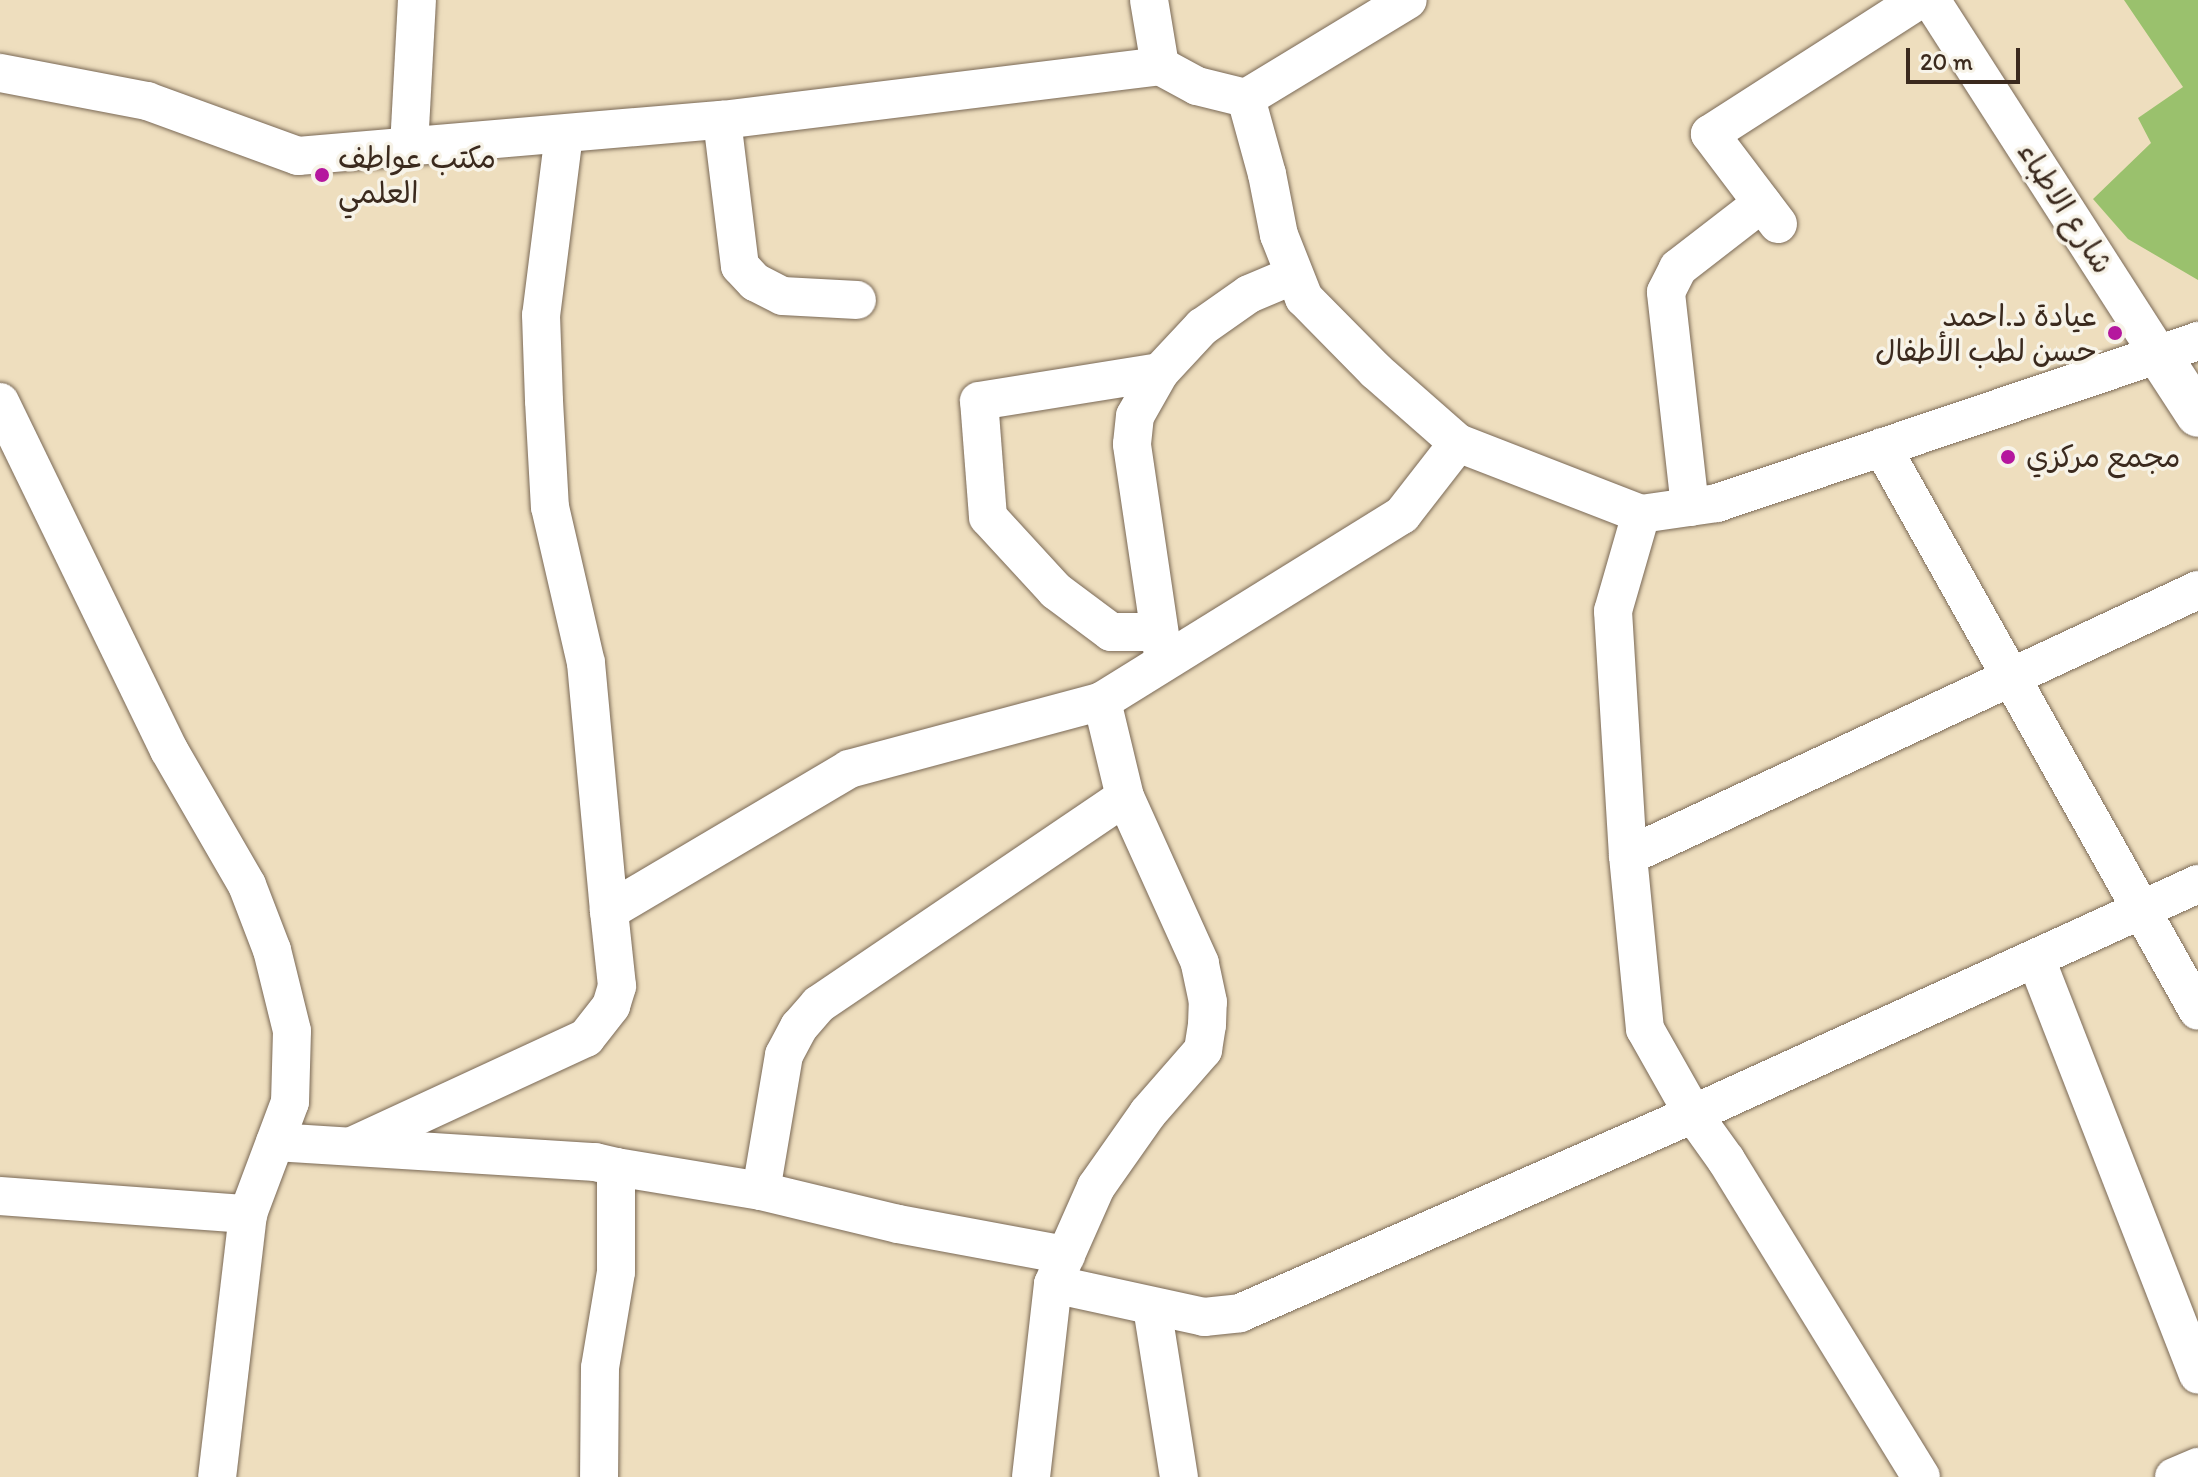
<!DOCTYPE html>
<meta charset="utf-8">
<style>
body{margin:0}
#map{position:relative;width:2198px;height:1477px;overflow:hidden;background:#eedebe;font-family:Itim,"Playpen Sans Arabic",sans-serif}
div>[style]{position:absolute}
.green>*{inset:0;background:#9ac16d}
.roads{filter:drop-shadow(0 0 2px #7a6956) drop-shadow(0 0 2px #7a6956)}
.street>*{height:38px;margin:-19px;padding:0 19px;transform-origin:19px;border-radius:19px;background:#fff}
.secondary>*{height:44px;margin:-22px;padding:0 22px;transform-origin:22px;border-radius:22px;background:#fff}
.dots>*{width:22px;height:22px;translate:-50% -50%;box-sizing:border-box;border:4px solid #f7f3e8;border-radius:50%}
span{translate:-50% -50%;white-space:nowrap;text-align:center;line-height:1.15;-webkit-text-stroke:7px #f7f3e8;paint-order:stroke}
.poi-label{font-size:30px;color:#3b2a1e}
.left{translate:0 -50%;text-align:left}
.right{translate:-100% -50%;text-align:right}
.street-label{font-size:30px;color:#3b2a1e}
.scale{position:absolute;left:1906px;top:48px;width:114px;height:36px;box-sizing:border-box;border:4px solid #3b2a1e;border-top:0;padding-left:10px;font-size:24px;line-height:28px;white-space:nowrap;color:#3b2a1e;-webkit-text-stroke:6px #f7f3e8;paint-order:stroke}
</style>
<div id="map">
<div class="green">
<div style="clip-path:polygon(2124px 0,2198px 0,2198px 280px,2128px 239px,2093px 199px,2151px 143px,2138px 118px,2183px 87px)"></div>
</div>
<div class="roads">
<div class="street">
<div style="left:1149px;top:0;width:67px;rotate:80.5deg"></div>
<div style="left:1160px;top:66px;width:42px;rotate:28.4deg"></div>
<div style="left:1197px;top:86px;width:50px;rotate:13.8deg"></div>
<div style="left:1246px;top:98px;width:79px;rotate:74.6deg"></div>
<div style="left:1267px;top:174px;width:62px;rotate:78.9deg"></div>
<div style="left:1279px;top:235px;width:68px;rotate:68.4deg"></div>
<div style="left:1304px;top:298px;width:103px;rotate:45.4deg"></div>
<div style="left:1376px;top:371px;width:109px;rotate:41.3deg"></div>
<div style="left:1458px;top:443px;width:196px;rotate:21.2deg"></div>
<div style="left:1641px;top:514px;width:77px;rotate:-8.2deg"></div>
<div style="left:1717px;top:503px;width:508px;rotate:-18.61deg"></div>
<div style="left:1931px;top:0;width:418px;rotate:57.3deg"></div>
<div style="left:0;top:73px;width:150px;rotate:10.8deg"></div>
<div style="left:147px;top:101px;width:161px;rotate:20deg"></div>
<div style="left:298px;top:156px;width:426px;rotate:-4.9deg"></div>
<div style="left:722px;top:120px;width:441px;rotate:-7deg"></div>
<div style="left:1246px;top:98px;width:189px;rotate:-31.2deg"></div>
<div style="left:722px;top:120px;width:147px;rotate:83deg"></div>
<div style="left:740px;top:266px;width:22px;rotate:47deg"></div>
<div style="left:755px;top:282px;width:31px;rotate:27deg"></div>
<div style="left:783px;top:296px;width:74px;rotate:3.1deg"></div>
<div style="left:564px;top:134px;width:182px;rotate:97.2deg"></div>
<div style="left:541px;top:315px;width:86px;rotate:88deg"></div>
<div style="left:544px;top:401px;width:106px;rotate:86.8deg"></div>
<div style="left:550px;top:507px;width:160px;rotate:77deg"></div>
<div style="left:586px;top:663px;width:249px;rotate:84.7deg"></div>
<div style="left:409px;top:147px;width:147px;rotate:-86.9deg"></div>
<div style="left:1778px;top:224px;width:113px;rotate:-127.1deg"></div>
<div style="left:1710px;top:134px;width:248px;rotate:-32.7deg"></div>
<div style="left:0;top:402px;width:387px;rotate:64.1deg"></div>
<div style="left:169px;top:750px;width:156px;rotate:60deg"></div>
<div style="left:247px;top:885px;width:70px;rotate:69deg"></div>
<div style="left:272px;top:950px;width:83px;rotate:76.1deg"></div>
<div style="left:292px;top:1031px;width:71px;rotate:91.6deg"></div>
<div style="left:290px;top:1102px;width:120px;rotate:110.6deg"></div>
<div style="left:1882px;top:447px;width:646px;rotate:60.74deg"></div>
<div style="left:1690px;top:507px;width:216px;rotate:-96.4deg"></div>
<div style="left:1666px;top:292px;width:27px;rotate:-63deg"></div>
<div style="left:1678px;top:268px;width:106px;rotate:-37.7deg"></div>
<div style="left:1641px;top:514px;width:101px;rotate:106.1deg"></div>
<div style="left:1613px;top:611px;width:245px;rotate:86.5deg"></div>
<div style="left:1628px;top:856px;width:174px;rotate:84.4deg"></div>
<div style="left:1645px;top:1029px;width:98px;rotate:60.5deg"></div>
<div style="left:1693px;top:1114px;width:57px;rotate:54.3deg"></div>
<div style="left:1726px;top:1160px;width:372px;rotate:58.4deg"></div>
<div style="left:1159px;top:632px;width:48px;rotate:180deg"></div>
<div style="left:1111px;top:632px;width:69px;rotate:-143.3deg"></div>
<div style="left:1056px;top:591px;width:100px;rotate:-132.6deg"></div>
<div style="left:988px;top:517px;width:116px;rotate:-94.4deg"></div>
<div style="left:979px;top:401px;width:183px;rotate:-9.1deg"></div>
<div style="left:1163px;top:655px;width:213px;rotate:-98.4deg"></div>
<div style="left:1132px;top:444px;width:28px;rotate:-84deg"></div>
<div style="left:1135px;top:416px;width:51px;rotate:-60.4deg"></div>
<div style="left:1160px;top:372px;width:62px;rotate:-47deg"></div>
<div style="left:1202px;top:327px;width:57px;rotate:-35.1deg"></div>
<div style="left:1249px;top:294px;width:49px;rotate:-22.9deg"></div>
<div style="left:1628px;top:856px;width:629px;rotate:-25.02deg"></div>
<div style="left:2036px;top:959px;width:446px;rotate:68.7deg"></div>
<div style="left:275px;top:1142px;width:321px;rotate:3.6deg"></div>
<div style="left:595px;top:1162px;width:22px;rotate:13deg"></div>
<div style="left:616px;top:1167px;width:105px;rotate:90deg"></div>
<div style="left:616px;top:1272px;width:97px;rotate:99.5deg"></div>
<div style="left:600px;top:1368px;width:109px;rotate:90.5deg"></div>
<div style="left:352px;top:1146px;width:258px;rotate:-24.8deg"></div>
<div style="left:586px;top:1038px;width:41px;rotate:-52deg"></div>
<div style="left:611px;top:1006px;width:21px;rotate:-73deg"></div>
<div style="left:617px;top:986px;width:75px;rotate:-96.1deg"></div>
<div style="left:609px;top:911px;width:279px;rotate:-30.6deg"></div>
<div style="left:849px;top:769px;width:262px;rotate:-15deg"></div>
<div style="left:616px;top:1167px;width:147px;rotate:9.4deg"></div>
<div style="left:761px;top:1191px;width:141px;rotate:13.5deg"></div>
<div style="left:898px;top:1224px;width:171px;rotate:10.5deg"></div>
<div style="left:761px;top:1191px;width:138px;rotate:-80.4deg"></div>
<div style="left:784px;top:1055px;width:32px;rotate:-62deg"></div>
<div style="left:799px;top:1027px;width:30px;rotate:-49deg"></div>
<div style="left:819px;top:1004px;width:369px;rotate:-34.1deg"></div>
<div style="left:0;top:1196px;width:249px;rotate:4.2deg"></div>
<div style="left:248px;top:1214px;width:265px;rotate:96.7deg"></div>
<div style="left:1053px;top:1284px;width:155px;rotate:12.3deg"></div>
<div style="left:1204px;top:1317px;width:36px;rotate:-6deg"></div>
<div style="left:1240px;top:1313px;width:495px;rotate:-23.7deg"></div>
<div style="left:1693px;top:1114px;width:555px;rotate:-24.49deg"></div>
<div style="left:1152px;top:1307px;width:172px;rotate:81deg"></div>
<div style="left:1031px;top:1477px;width:194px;rotate:-83.5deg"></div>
<div style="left:1053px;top:1284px;width:106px;rotate:-66.1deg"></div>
<div style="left:1096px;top:1187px;width:90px;rotate:-54.9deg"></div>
<div style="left:1148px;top:1113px;width:84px;rotate:-48.9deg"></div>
<div style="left:1203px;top:1050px;width:25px;rotate:-81deg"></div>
<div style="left:1207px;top:1025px;width:23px;rotate:-88deg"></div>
<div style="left:1208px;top:1002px;width:40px;rotate:-102deg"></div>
<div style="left:1200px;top:963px;width:182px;rotate:-114.3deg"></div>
<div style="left:1125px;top:797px;width:99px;rotate:-103.5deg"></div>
<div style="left:1102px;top:701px;width:353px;rotate:-31.8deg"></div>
<div style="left:1402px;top:515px;width:91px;rotate:-52.1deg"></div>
<div style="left:2174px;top:1477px;width:26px;rotate:-23deg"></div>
</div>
<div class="secondary">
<div style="left:2157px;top:352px;width:75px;rotate:56.9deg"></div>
</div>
</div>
<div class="dots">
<div style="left:322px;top:175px;background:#b5179e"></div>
<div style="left:2115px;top:333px;background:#b5179e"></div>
<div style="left:2008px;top:457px;background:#b5179e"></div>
</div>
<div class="poi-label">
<span class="left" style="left:338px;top:175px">مكتب عواطف<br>العلمي</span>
<span class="right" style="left:2097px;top:333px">عيادة د.احمد<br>حسن لطب الأطفال</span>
<span class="left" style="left:2026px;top:457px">مجمع مركزي</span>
</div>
<div class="street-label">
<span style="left:2065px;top:208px;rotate:57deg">شارع الاطباء</span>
</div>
<div class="scale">20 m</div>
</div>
